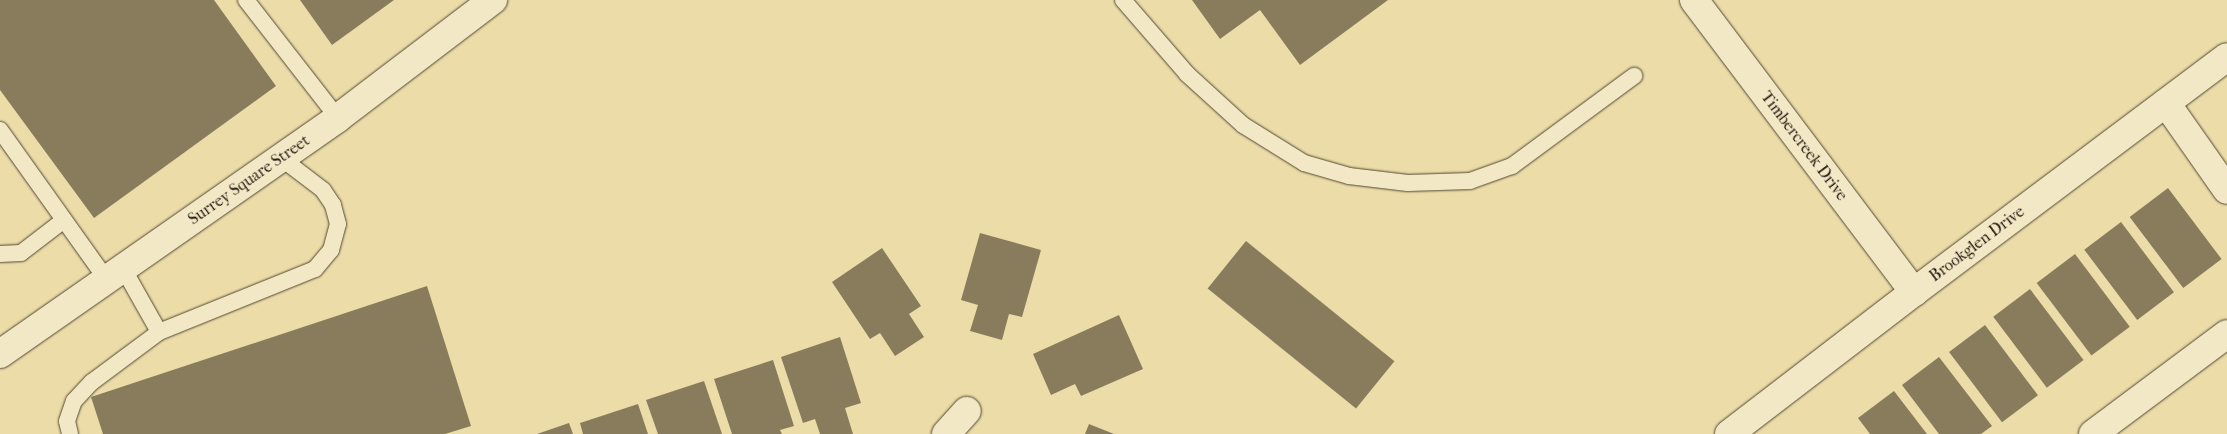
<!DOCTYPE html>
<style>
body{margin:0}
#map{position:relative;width:2227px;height:434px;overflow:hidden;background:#ecdca8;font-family:"IM FELL French Canon",serif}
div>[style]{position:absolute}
.building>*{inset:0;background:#897c5d;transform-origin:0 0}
.roads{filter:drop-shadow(0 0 1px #524733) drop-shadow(0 0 1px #524733)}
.lane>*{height:16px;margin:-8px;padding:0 8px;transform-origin:8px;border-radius:8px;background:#f3e8c6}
.street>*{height:28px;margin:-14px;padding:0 14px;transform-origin:14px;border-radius:14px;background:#f3e8c6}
.secondary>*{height:28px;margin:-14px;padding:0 14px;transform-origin:14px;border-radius:14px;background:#f3e8c6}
span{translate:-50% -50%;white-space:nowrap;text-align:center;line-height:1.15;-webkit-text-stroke:5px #f3e8c6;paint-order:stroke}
.street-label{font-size:16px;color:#1e150c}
</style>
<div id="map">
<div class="building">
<div style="clip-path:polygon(0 0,214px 0,276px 86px,94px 218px,0 90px)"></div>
<div style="clip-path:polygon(300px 0,394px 0,332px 45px)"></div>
<div style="clip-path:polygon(1192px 0,1388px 0,1300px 65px,1260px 10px,1220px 39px)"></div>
<div style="left:2168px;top:188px;width:89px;height:48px;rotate:53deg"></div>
<div style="left:2121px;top:222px;width:88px;height:46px;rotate:53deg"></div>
<div style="clip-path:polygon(980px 233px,1041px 250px,1022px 317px,1009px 314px,1002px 340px,970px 331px,978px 305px,961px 300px)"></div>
<div style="left:1246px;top:241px;width:191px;height:61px;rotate:39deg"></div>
<div style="clip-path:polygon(882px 248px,921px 306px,909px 314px,924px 337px,895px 356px,880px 333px,870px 339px,832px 282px)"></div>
<div style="left:2075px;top:254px;width:91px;height:48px;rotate:53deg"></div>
<div style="clip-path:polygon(427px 286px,471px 426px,445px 434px,103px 434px,91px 397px)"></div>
<div style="left:2030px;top:289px;width:89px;height:46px;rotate:53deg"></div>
<div style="clip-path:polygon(1119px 315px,1143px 369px,1081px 396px,1075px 384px,1051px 395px,1033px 354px)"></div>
<div style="left:1985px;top:325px;width:88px;height:45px;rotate:53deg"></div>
<div style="clip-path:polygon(840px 337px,861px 403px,845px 408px,853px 434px,820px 434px,815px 419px,803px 423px,781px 357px)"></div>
<div style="clip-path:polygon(1939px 357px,1992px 426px,1981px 434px,1939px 434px,1902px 385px)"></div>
<div style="clip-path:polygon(773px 360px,794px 426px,780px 430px,782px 434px,732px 434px,714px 379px)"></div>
<div style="clip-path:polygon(704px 381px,722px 434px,658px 434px,646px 400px)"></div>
<div style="clip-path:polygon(1894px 391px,1927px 434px,1870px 434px,1858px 418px)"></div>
<div style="clip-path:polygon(638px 404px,648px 434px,583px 434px,580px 423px)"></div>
<div style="clip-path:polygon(569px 423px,573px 434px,537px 434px)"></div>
<div style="clip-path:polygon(1089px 424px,1114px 434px,1085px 434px)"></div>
</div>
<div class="roads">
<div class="lane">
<div style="left:246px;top:0;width:150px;rotate:52.1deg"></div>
<div style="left:1123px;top:0;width:98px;rotate:49.1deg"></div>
<div style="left:1187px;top:74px;width:76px;rotate:42.3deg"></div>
<div style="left:1243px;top:125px;width:72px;rotate:31.9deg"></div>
<div style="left:1304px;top:163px;width:47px;rotate:16.1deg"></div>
<div style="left:1349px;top:176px;width:59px;rotate:6.8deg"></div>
<div style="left:1408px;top:183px;width:62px;rotate:-1.8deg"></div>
<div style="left:1470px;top:181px;width:45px;rotate:-19.7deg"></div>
<div style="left:1512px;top:166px;width:152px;rotate:-36.4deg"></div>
<div style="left:0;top:130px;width:184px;rotate:54.5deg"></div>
<div style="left:0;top:254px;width:21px;rotate:-3deg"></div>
<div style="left:21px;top:253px;width:54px;rotate:-37.5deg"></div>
<div style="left:123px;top:268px;width:73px;rotate:60.6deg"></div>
<div style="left:70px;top:434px;width:13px;rotate:-103deg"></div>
<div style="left:67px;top:421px;width:21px;rotate:-71deg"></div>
<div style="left:74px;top:401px;width:26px;rotate:-47deg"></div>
<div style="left:92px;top:382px;width:84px;rotate:-36.7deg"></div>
<div style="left:159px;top:332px;width:168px;rotate:-22deg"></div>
<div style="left:315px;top:269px;width:25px;rotate:-50deg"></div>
<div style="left:331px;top:250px;width:27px;rotate:-75deg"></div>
<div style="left:338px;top:224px;width:20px;rotate:-105deg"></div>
<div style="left:333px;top:205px;width:18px;rotate:-124deg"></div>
<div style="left:323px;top:190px;width:53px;rotate:-142.7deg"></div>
</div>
<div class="street">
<div style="left:1694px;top:0;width:366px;rotate:53deg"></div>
<div style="left:2166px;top:103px;width:106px;rotate:55deg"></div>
<div style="left:0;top:354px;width:412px;rotate:-34.9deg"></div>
<div style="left:338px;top:118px;width:195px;rotate:-37.3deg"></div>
<div style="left:946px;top:434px;width:31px;rotate:-48deg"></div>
<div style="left:2093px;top:434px;width:167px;rotate:-36.7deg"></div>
</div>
<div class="secondary">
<div style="left:1729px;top:434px;width:233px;rotate:-37.5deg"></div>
<div style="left:1914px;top:292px;width:391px;rotate:-36.9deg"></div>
</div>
</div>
<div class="street-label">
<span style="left:1804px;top:146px;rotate:53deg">Timbercreek Drive</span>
<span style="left:249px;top:180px;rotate:-35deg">Surrey Square Street</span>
<span style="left:1977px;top:244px;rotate:-37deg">Brookglen Drive</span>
</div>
</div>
